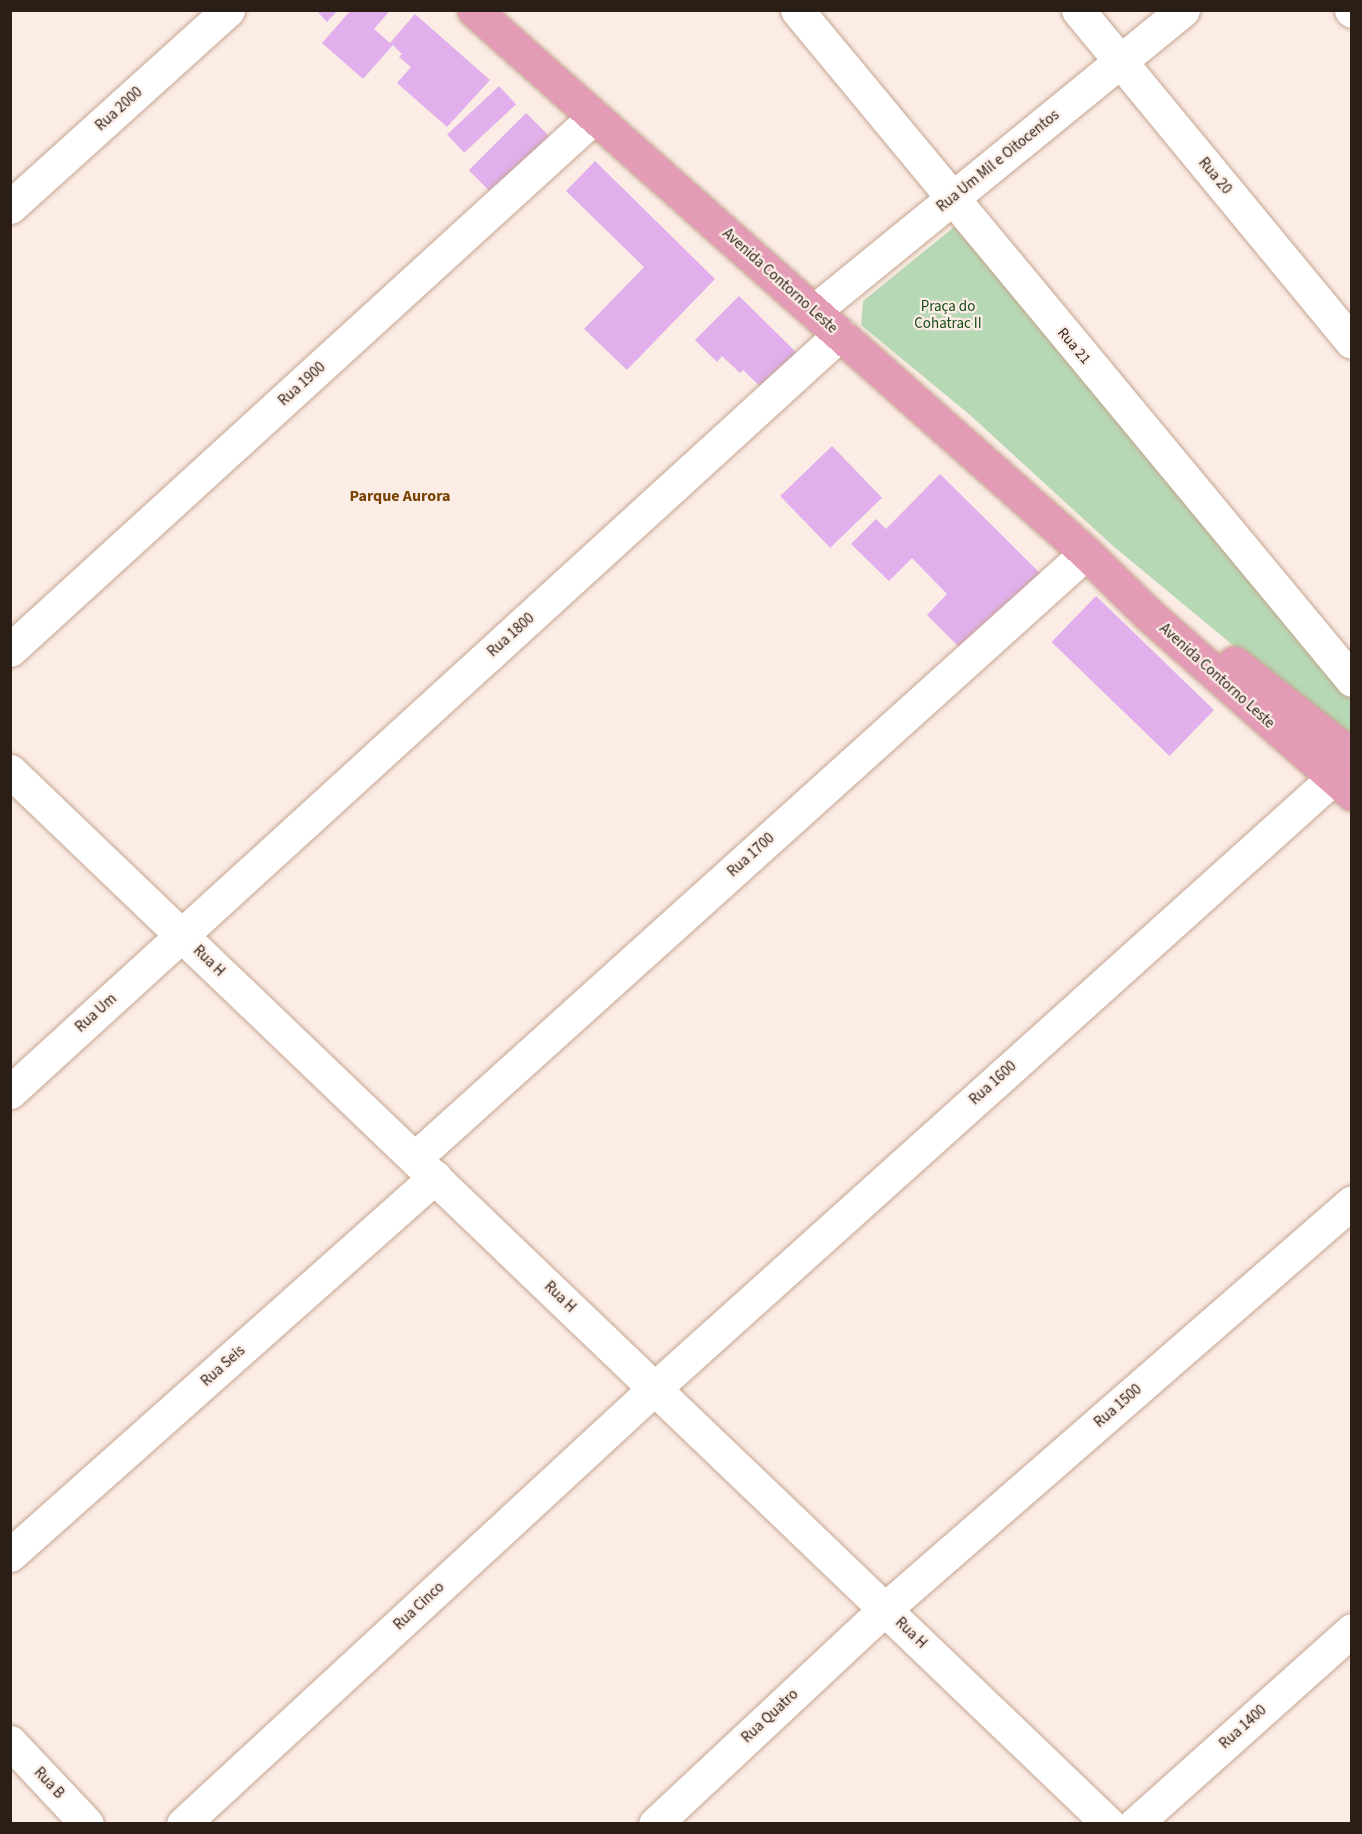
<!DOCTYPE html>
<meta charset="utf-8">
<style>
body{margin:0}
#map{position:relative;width:1362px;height:1834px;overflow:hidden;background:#fbede5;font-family:"Source Sans 3",sans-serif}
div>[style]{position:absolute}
.green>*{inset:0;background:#b7d8b4}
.building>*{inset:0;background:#e0afec;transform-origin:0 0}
.roads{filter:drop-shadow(0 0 2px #c5a590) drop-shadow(0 0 2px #c5a590)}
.minor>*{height:33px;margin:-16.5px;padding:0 16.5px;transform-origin:16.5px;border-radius:16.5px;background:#fff}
.major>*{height:33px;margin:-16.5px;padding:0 16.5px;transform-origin:16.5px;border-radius:16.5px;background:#e49bb6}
span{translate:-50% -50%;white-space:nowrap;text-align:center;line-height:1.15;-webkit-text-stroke:4.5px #fbede5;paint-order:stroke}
.street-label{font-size:15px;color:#2a1e16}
.park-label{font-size:15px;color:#154c14}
.neighbourhood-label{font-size:16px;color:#784203;font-weight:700}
.frame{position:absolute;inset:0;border:12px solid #2a1e16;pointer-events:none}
</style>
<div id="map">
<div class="green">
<div style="clip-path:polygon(954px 227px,1175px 474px,1351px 697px,1351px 743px,1113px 546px,970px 415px,861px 325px,863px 301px)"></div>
</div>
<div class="building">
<div style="clip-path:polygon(316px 10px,338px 10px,327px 22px)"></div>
<div style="clip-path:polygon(351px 10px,385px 10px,388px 13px,374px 29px,390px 43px,415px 14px,490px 80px,447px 127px,397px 83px,411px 67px,399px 57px,402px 54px,393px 45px,363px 79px,322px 43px)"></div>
<div style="left:499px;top:86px;width:25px;height:71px;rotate:47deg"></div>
<div style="left:526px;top:113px;width:41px;height:81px;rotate:45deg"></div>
<div style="clip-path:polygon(595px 161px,715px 279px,627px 370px,584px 329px,644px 267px,566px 191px)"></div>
<div style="clip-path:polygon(739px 296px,799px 355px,764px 390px,743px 370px,740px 373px,722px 356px,717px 362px,695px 340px)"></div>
<div style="left:832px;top:446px;width:72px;height:72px;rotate:46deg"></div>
<div style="clip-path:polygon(940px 474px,1042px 575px,964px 652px,927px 615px,947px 594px,912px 558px,889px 581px,851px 544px,876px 519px,886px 529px)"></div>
<div style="left:1096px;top:596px;width:164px;height:64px;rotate:44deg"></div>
</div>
<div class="roads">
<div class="minor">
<div style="left:797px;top:10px;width:870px;rotate:50.36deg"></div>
<div style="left:1078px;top:10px;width:430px;rotate:50.5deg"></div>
<div style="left:1351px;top:10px;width:1px;rotate:45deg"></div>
<div style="left:10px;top:207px;width:294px;rotate:-42.1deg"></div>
<div style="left:814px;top:311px;width:476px;rotate:-39.2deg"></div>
<div style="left:10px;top:650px;width:791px;rotate:-42.39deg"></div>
<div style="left:10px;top:771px;width:1522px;rotate:43.78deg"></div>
<div style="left:10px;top:1092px;width:1124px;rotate:-42.4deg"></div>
<div style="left:415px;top:1158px;width:903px;rotate:-42.04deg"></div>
<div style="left:10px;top:1555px;width:569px;rotate:-41.65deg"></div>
<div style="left:10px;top:1742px;width:112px;rotate:46.8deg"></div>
<div style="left:183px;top:1824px;width:643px;rotate:-42.73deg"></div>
<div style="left:655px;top:1388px;width:911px;rotate:-41.97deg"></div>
<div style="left:655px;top:1824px;width:315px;rotate:-43.1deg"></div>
<div style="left:885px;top:1609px;width:619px;rotate:-41.07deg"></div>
<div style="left:1135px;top:1824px;width:291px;rotate:-41.8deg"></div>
</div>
<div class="major">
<div style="left:474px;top:10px;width:818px;rotate:41.58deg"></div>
<div style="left:1086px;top:553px;width:86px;rotate:44.5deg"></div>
<div style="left:1147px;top:613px;width:273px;rotate:41.4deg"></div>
<div style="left:1234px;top:663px;width:150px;rotate:38.2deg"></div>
</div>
</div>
<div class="street-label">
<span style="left:119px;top:109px;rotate:-42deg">Rua 2000</span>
<span style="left:998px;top:161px;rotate:-39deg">Rua Um Mil e Oitocentos</span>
<span style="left:1215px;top:176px;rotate:50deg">Rua 20</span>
<span style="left:780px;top:281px;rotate:42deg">Avenida Contorno Leste</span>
<span style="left:1074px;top:346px;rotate:50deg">Rua 21</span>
<span style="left:302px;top:384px;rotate:-42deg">Rua 1900</span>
<span style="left:511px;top:635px;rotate:-42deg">Rua 1800</span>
<span style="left:1217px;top:676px;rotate:42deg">Avenida Contorno Leste</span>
<span style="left:751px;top:855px;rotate:-42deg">Rua 1700</span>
<span style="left:209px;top:961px;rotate:44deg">Rua H</span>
<span style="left:96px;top:1013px;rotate:-42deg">Rua Um</span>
<span style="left:993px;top:1083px;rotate:-42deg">Rua 1600</span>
<span style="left:560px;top:1297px;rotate:44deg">Rua H</span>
<span style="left:223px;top:1366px;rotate:-42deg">Rua Seis</span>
<span style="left:1118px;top:1406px;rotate:-41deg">Rua 1500</span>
<span style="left:419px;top:1606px;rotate:-43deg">Rua Cinco</span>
<span style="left:911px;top:1633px;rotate:44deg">Rua H</span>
<span style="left:770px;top:1716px;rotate:-43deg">Rua Quatro</span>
<span style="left:1243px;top:1727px;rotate:-42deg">Rua 1400</span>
<span style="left:49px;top:1783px;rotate:47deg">Rua B</span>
</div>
<div class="park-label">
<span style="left:948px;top:315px">Praça do<br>Cohatrac II</span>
</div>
<div class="neighbourhood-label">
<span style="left:400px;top:496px">Parque Aurora</span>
</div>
<div class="frame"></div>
</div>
